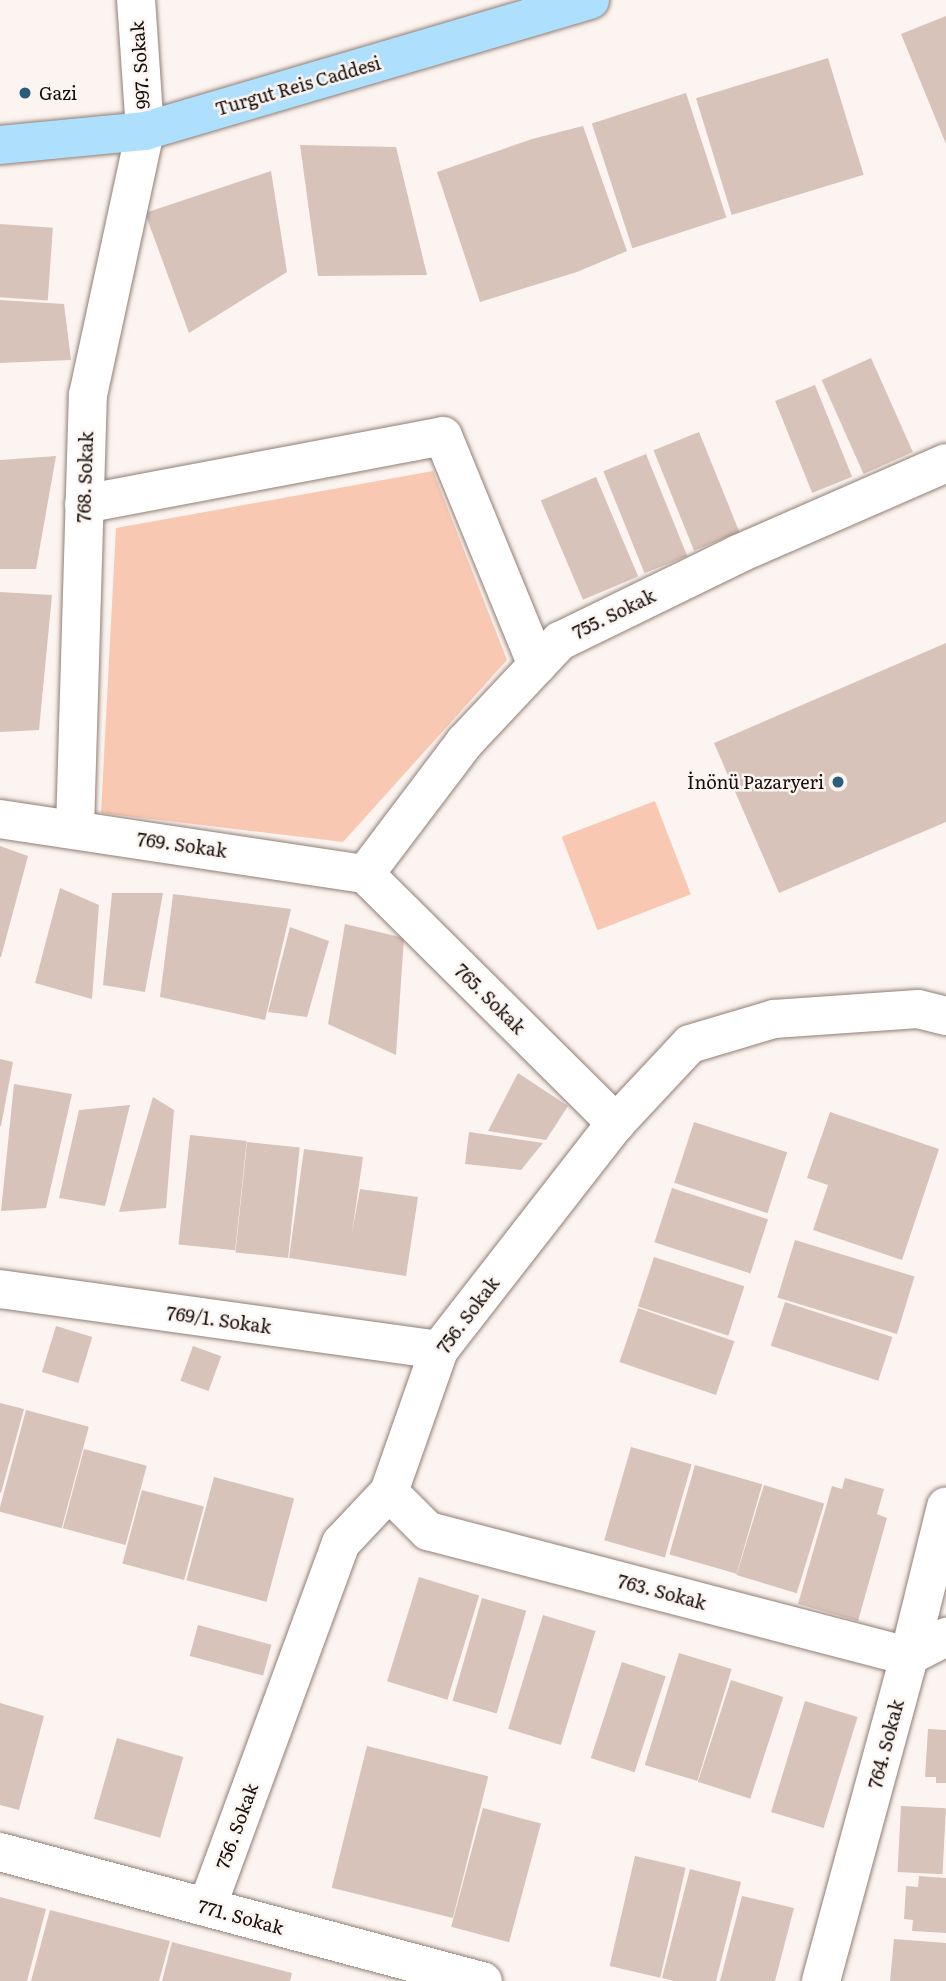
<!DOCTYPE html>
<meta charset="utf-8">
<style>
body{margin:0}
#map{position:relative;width:946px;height:1981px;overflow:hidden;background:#fcf4f0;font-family:Literata,serif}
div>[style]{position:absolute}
.green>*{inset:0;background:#f8c8b2;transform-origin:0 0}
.building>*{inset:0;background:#d8c3ba;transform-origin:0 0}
.roads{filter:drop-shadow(0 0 2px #907e75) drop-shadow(0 0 2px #907e75)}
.minor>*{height:38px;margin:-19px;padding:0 19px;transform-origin:19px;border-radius:19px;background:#fff}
.major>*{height:38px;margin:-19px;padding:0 19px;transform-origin:19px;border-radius:19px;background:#aee0fd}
.dots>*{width:19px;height:19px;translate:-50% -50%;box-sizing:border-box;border:4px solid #fcf4f0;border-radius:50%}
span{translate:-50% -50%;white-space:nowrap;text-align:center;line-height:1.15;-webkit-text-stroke:5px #fcf4f0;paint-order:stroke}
.street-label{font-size:18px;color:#140d0a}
.poi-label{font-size:18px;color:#140d0a}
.left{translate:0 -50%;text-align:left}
.right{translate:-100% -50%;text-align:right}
</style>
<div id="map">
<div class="green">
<div style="clip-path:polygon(433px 471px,507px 660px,343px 842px,101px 813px,116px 528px)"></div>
<div style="left:655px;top:801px;width:100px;height:100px;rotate:69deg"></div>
</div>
<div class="building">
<div style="clip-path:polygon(946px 16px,946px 144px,901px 34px)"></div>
<div style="left:828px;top:58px;width:122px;height:138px;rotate:73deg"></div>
<div style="left:686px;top:93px;width:131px;height:99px;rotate:72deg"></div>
<div style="clip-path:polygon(583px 126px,627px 251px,577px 272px,480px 302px,437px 172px,532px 139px)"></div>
<div style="clip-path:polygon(300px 145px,396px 147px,427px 275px,318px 276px)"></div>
<div style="clip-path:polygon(271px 171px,287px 272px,189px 333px,145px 213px)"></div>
<div style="left:0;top:224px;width:53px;height:73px;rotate:4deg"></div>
<div style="clip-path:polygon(0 300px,64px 304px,71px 360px,0 363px)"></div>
<div style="left:871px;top:358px;width:103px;height:54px;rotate:66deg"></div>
<div style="left:815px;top:385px;width:99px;height:43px;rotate:68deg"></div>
<div style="left:699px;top:432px;width:108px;height:49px;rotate:68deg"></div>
<div style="left:646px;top:454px;width:110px;height:46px;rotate:68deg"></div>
<div style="clip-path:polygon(56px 456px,36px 569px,0 569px,0 460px)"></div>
<div style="left:596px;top:477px;width:108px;height:60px;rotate:67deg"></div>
<div style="clip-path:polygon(0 592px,52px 595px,39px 730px,0 732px)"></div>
<div style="clip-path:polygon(946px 643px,946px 822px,779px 893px,714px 743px)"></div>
<div style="clip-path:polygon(0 846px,28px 856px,1px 957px,0 957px)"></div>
<div style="clip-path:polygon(60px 888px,99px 905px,92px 999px,35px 983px)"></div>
<div style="clip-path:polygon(112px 893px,163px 893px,145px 992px,103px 985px)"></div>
<div style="clip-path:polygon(173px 894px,291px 909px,265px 1020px,160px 997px)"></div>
<div style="clip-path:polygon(345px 924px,404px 938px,396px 1055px,328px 1024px)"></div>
<div style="clip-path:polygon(290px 927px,329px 941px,307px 1017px,268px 1012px)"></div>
<div style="clip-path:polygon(0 1059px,13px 1062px,1px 1126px,0 1126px)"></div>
<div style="clip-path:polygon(518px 1073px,568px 1106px,546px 1140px,488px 1131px)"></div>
<div style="clip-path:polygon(14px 1084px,72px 1094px,46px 1208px,1px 1211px)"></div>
<div style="clip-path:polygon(153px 1097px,174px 1110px,166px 1208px,119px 1212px)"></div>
<div style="clip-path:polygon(130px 1105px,105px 1206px,59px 1198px,79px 1110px)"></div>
<div style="clip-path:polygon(830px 1112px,939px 1149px,902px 1260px,813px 1230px,828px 1185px,807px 1178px)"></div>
<div style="left:694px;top:1122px;width:98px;height:64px;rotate:18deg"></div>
<div style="clip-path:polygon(469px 1132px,543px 1143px,521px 1170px,465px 1164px)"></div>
<div style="left:190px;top:1135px;width:57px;height:110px;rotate:6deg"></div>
<div style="left:247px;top:1142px;width:53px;height:111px;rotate:6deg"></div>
<div style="clip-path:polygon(304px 1149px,363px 1157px,352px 1233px,360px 1189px,418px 1197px,406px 1276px,289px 1258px)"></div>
<div style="left:672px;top:1188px;width:101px;height:57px;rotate:18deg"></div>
<div style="left:795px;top:1240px;width:125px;height:60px;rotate:17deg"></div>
<div style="left:654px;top:1257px;width:95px;height:52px;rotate:18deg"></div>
<div style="left:785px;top:1302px;width:113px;height:46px;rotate:18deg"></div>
<div style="left:638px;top:1308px;width:102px;height:57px;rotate:19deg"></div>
<div style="left:56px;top:1326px;width:38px;height:48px;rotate:17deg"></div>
<div style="left:193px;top:1346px;width:30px;height:37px;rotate:20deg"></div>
<div style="clip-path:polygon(0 1403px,24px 1409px,1px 1493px,0 1492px)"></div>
<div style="left:26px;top:1410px;width:65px;height:105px;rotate:15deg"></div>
<div style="left:631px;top:1447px;width:63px;height:97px;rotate:16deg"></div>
<div style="left:84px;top:1449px;width:65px;height:82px;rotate:15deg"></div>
<div style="left:695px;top:1465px;width:70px;height:93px;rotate:16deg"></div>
<div style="left:214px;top:1477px;width:83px;height:107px;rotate:15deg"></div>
<div style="clip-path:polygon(845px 1478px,884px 1489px,877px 1514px,887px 1518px,858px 1621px,798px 1604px,832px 1486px,842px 1489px)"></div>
<div style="left:764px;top:1485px;width:63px;height:94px;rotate:17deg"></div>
<div style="left:142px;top:1490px;width:64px;height:76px;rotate:15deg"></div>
<div style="left:419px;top:1577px;width:63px;height:109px;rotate:17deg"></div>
<div style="left:482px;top:1598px;width:46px;height:107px;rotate:16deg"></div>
<div style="left:543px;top:1615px;width:55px;height:119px;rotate:17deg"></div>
<div style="left:198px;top:1625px;width:76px;height:32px;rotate:15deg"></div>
<div style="left:679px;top:1653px;width:55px;height:117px;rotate:17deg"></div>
<div style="left:622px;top:1662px;width:46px;height:101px;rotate:18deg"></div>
<div style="left:731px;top:1680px;width:55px;height:107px;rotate:18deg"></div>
<div style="left:805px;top:1701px;width:55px;height:116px;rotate:17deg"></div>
<div style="clip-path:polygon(0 1703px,44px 1716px,19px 1810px,0 1805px)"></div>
<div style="clip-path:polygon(928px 1729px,946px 1730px,946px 1783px,936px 1783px,936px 1777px,925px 1777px)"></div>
<div style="left:117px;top:1738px;width:69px;height:84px;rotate:16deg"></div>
<div style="left:367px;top:1746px;width:125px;height:146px;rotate:14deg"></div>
<div style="left:901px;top:1806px;width:45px;height:66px;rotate:3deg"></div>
<div style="left:483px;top:1808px;width:60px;height:123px;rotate:15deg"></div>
<div style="left:635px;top:1856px;width:52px;height:113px;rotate:13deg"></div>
<div style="clip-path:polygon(690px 1869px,741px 1882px,716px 1981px,674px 1981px,662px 1978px)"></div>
<div style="clip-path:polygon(919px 1876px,946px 1878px,946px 1933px,912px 1931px,913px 1920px,904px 1919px,906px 1886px,918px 1887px)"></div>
<div style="clip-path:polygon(742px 1896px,794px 1908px,775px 1981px,720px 1981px)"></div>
<div style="clip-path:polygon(0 1897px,46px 1909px,27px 1981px,0 1981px)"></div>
<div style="clip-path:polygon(50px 1910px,170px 1941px,159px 1981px,31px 1981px)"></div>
<div style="clip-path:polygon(894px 1939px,946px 1943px,946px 1981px,890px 1981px)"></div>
<div style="clip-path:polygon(172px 1942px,292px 1973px,290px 1981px,162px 1981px)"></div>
</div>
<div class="roads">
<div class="minor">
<div style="left:84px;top:504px;width:365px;rotate:-10.7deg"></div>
<div style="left:443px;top:436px;width:248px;rotate:67.7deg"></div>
<div style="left:0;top:819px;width:369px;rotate:8.6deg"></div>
<div style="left:75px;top:829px;width:434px;rotate:-88.3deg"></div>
<div style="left:88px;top:395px;width:270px;rotate:-77.8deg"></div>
<div style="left:145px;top:131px;width:131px;rotate:-93.9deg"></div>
<div style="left:365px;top:874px;width:166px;rotate:-52.9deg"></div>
<div style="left:465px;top:742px;width:139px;rotate:-46.8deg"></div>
<div style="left:560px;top:641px;width:198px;rotate:-26deg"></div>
<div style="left:738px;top:554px;width:227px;rotate:-23.6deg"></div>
<div style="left:365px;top:874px;width:354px;rotate:44.8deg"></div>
<div style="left:0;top:1289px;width:443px;rotate:7.9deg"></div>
<div style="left:389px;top:1492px;width:55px;rotate:45deg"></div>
<div style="left:428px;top:1531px;width:497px;rotate:14.6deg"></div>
<div style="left:909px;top:1656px;width:42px;rotate:-27.2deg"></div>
<div style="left:0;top:1852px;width:500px;rotate:15deg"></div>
<div style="left:207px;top:1907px;width:388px;rotate:-69.8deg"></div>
<div style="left:341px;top:1543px;width:70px;rotate:-46.7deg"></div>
<div style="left:389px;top:1492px;width:151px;rotate:-70.6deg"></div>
<div style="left:439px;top:1350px;width:288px;rotate:-52.1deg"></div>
<div style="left:616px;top:1123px;width:108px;rotate:-46.9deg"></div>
<div style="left:690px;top:1044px;width:88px;rotate:-16.6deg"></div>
<div style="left:774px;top:1019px;width:144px;rotate:-4deg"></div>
<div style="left:918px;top:1009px;width:29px;rotate:14deg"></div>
<div style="left:821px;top:1981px;width:337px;rotate:-74.8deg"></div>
<div style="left:909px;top:1656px;width:154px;rotate:-76.1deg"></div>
</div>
<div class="major">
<div style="left:0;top:145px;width:146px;rotate:-5.5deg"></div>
<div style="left:145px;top:131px;width:464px;rotate:-16.4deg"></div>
</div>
</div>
<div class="dots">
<div style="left:25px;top:93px;background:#295d79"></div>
<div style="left:838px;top:782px;background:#295d79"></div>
</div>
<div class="street-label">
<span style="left:140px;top:65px;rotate:-94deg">997. Sokak</span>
<span style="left:298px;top:86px;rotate:-16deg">Turgut Reis Caddesi</span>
<span style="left:85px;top:477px;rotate:-88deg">768. Sokak</span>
<span style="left:614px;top:614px;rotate:-26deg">755. Sokak</span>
<span style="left:182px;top:845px;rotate:8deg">769. Sokak</span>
<span style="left:490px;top:999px;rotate:45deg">765. Sokak</span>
<span style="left:468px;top:1315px;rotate:-53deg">756. Sokak</span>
<span style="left:219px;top:1320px;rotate:8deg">769/1. Sokak</span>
<span style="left:662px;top:1592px;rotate:15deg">763. Sokak</span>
<span style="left:886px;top:1744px;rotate:-75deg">764. Sokak</span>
<span style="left:237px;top:1826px;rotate:-70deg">756. Sokak</span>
<span style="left:241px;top:1917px;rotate:15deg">771. Sokak</span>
</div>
<div class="poi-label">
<span class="left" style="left:39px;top:93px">Gazi</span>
<span class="right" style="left:824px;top:782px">İnönü Pazaryeri</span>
</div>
</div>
